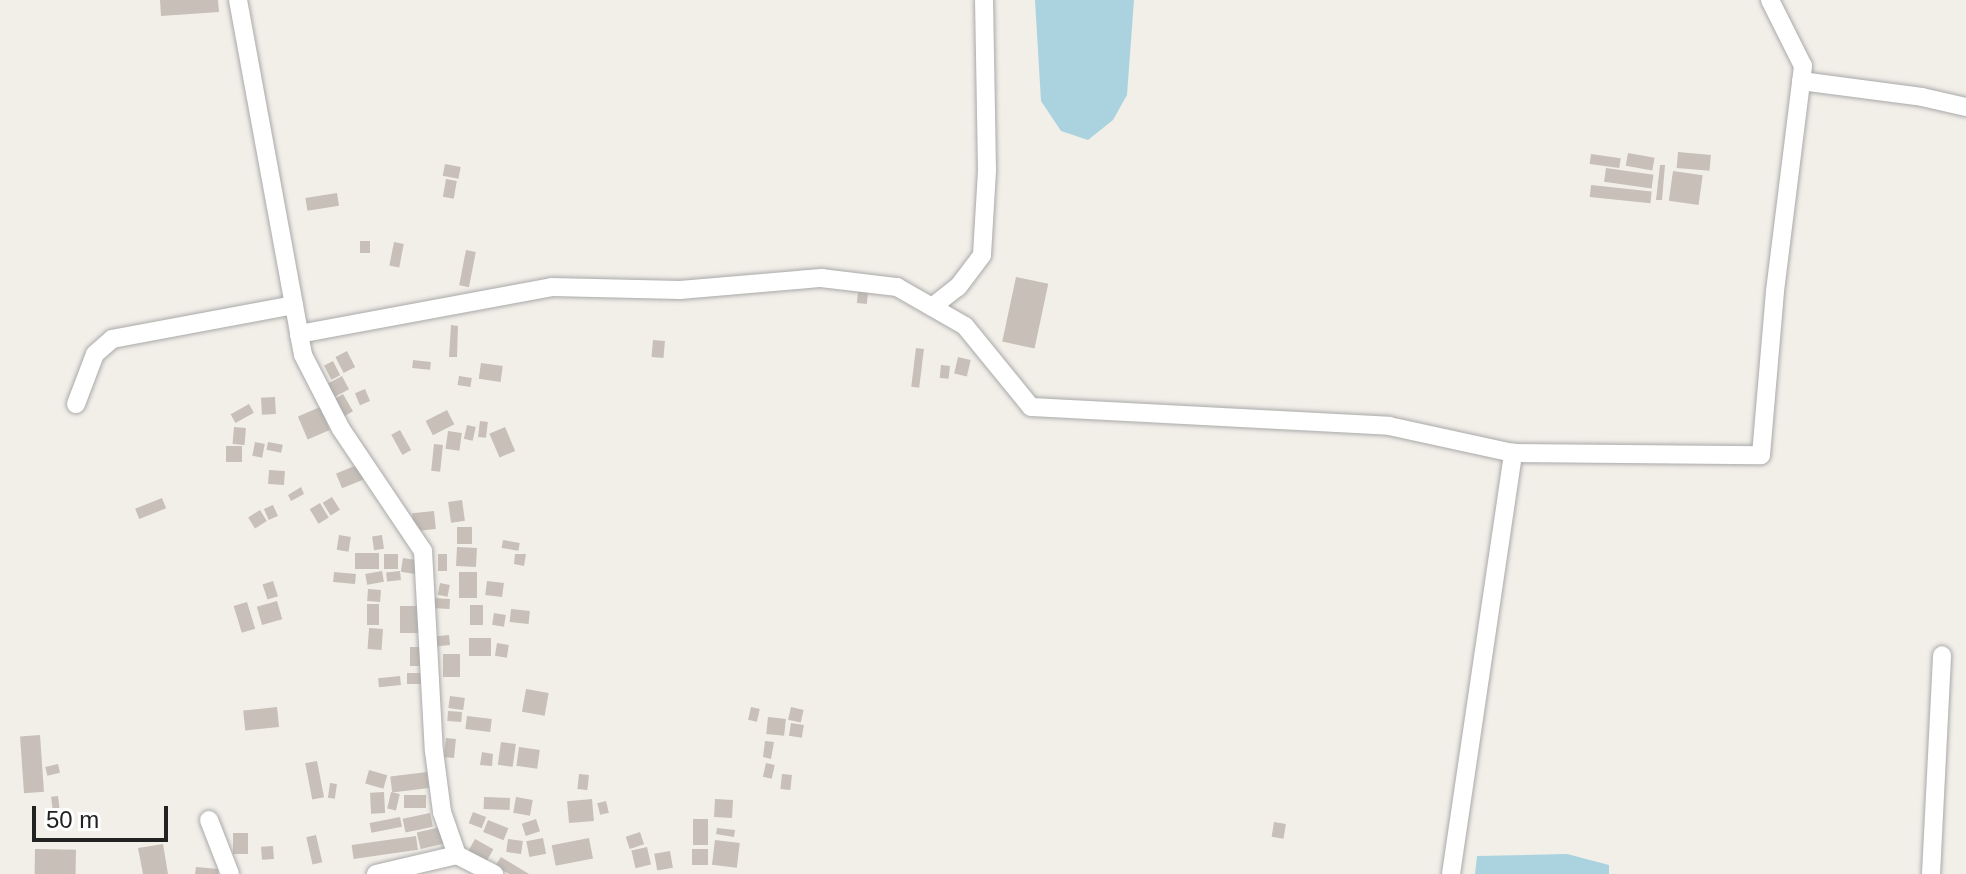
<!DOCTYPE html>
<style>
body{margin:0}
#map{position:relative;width:1966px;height:874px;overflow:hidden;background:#f2efe9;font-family:Arial,sans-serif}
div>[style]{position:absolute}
.water>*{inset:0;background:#aad3df}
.building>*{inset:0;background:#c7bfb8;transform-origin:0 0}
.roads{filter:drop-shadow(0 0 2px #a9a9a9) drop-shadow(0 0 2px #a9a9a9)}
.minor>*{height:18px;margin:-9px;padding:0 9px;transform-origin:9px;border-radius:9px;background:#fff}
span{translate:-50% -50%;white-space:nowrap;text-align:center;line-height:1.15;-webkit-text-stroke:8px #fff;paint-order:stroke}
.scale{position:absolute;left:32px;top:806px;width:136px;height:36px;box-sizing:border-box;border:4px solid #222;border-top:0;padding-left:10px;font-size:24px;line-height:28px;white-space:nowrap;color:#222;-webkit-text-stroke:6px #fff;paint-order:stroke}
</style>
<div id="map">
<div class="water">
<div style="clip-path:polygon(1035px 0,1134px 0,1127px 95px,1113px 120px,1088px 140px,1061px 131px,1041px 101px)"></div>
<div style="clip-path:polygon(1567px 854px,1609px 865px,1609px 874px,1475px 874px,1477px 856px)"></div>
</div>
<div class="building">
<div style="clip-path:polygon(160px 0,218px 0,219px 12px,161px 16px)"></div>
<div style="left:1678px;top:152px;width:33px;height:16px;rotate:5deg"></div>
<div style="left:1628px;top:153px;width:27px;height:13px;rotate:10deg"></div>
<div style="left:1591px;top:154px;width:30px;height:10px;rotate:8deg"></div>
<div style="left:445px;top:164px;width:16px;height:12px;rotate:11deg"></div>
<div style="clip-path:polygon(1660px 165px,1665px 165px,1662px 200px,1656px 200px)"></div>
<div style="left:1606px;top:168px;width:48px;height:14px;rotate:8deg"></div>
<div style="left:1673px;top:171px;width:30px;height:30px;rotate:8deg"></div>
<div style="left:446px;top:179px;width:11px;height:18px;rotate:10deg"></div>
<div style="left:1591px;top:185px;width:61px;height:12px;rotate:6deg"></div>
<div style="left:337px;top:193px;width:13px;height:32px;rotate:81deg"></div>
<div style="left:360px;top:241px;width:10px;height:12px"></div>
<div style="left:394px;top:242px;width:10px;height:24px;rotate:11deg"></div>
<div style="left:466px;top:250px;width:10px;height:36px;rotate:11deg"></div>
<div style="left:1016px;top:277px;width:33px;height:66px;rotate:12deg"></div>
<div style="left:858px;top:292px;width:10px;height:11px;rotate:6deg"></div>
<div style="clip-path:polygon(451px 325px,458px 326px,457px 357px,449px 357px)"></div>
<div style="left:653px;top:340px;width:12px;height:17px;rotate:5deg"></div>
<div style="left:916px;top:348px;width:8px;height:39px;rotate:7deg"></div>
<div style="left:347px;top:351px;width:18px;height:13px;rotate:63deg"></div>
<div style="left:958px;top:357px;width:13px;height:17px;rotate:13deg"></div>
<div style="left:413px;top:360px;width:18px;height:8px;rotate:6deg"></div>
<div style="left:333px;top:361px;width:16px;height:10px;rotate:63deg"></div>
<div style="left:481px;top:363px;width:22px;height:16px;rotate:8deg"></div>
<div style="left:941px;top:365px;width:9px;height:13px;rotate:6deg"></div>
<div style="left:342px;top:376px;width:15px;height:16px;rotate:62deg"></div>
<div style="left:459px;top:376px;width:13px;height:9px;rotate:9deg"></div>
<div style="left:365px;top:389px;width:13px;height:11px;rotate:67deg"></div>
<div style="left:343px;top:394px;width:20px;height:10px;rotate:60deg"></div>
<div style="left:275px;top:397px;width:17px;height:14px;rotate:87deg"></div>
<div style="left:249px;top:404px;width:10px;height:21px;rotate:61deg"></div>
<div style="left:320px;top:407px;width:25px;height:24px;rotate:67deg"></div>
<div style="left:447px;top:410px;width:16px;height:24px;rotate:63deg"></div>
<div style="left:480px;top:421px;width:8px;height:16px;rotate:7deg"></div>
<div style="left:467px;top:425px;width:9px;height:14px;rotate:13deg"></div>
<div style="left:234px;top:427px;width:12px;height:17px;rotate:5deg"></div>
<div style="left:505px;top:427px;width:26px;height:17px;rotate:67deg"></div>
<div style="left:400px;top:430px;width:23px;height:10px;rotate:61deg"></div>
<div style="left:448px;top:431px;width:14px;height:18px;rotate:8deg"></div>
<div style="left:255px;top:442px;width:10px;height:14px;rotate:11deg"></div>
<div style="left:268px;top:442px;width:15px;height:8px;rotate:11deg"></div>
<div style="left:434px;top:444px;width:9px;height:27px;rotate:6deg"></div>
<div style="left:226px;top:446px;width:16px;height:16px"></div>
<div style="left:362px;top:463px;width:16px;height:28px;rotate:68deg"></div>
<div style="left:269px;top:470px;width:16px;height:14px;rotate:4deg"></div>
<div style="clip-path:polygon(301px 487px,304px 494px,291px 501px,288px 495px)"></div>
<div style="left:332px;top:497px;width:15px;height:11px;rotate:58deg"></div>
<div style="left:162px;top:498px;width:11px;height:29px;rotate:68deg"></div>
<div style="left:462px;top:500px;width:21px;height:14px;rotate:82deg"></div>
<div style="left:320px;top:503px;width:17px;height:12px;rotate:59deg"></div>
<div style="left:273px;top:505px;width:12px;height:10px;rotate:66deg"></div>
<div style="left:260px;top:510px;width:13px;height:14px;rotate:58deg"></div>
<div style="left:434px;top:511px;width:18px;height:22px;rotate:84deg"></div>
<div style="left:472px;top:527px;width:17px;height:15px;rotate:90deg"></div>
<div style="left:339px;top:535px;width:12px;height:15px;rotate:9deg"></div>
<div style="left:382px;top:535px;width:14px;height:10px;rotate:82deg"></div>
<div style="left:503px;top:540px;width:17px;height:8px;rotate:10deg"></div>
<div style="left:457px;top:547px;width:20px;height:19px;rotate:3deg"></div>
<div style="left:355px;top:553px;width:24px;height:16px"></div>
<div style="left:384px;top:554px;width:14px;height:15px"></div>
<div style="left:438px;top:554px;width:9px;height:17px"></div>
<div style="clip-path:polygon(515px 554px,526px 554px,524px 566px,514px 564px)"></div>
<div style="left:403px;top:558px;width:19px;height:14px;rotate:9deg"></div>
<div style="left:382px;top:571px;width:11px;height:17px;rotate:80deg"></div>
<div style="left:400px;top:571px;width:9px;height:14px;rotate:84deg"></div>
<div style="left:334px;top:572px;width:22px;height:10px;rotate:5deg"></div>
<div style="left:459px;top:572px;width:18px;height:26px"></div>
<div style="left:273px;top:581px;width:16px;height:11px;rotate:72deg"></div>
<div style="left:487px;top:581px;width:17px;height:14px;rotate:7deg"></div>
<div style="left:440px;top:583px;width:10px;height:12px;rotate:11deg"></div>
<div style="left:368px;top:589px;width:13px;height:12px;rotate:4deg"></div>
<div style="left:432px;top:598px;width:18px;height:10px;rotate:3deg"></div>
<div style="left:277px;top:601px;width:19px;height:21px;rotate:74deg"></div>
<div style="left:247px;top:602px;width:28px;height:14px;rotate:73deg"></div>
<div style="left:367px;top:604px;width:12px;height:21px"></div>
<div style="left:470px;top:605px;width:13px;height:20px"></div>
<div style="left:400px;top:606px;width:20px;height:27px"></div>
<div style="left:511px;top:609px;width:19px;height:13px;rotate:6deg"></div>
<div style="left:494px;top:613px;width:12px;height:12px;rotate:9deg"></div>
<div style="left:369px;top:628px;width:14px;height:21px;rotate:4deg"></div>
<div style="left:449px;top:635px;width:10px;height:17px;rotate:84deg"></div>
<div style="left:469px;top:638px;width:22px;height:18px"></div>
<div style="left:497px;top:643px;width:12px;height:13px;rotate:9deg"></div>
<div style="left:410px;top:647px;width:17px;height:19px"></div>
<div style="left:443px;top:654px;width:17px;height:23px"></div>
<div style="left:407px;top:673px;width:20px;height:11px"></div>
<div style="left:400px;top:676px;width:9px;height:22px;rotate:84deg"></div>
<div style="left:526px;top:689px;width:23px;height:23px;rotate:10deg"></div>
<div style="left:450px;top:696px;width:15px;height:12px;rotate:8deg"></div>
<div style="left:277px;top:707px;width:20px;height:34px;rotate:84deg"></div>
<div style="left:751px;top:707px;width:9px;height:13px;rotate:13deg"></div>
<div style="left:791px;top:707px;width:13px;height:13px;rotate:13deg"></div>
<div style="left:448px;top:711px;width:14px;height:10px;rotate:4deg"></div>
<div style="left:467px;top:716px;width:25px;height:13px;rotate:7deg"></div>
<div style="left:768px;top:717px;width:18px;height:17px;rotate:6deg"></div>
<div style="left:791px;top:723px;width:13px;height:13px;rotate:9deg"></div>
<div style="left:40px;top:735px;width:57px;height:20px;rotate:86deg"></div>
<div style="left:446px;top:738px;width:10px;height:19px;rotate:6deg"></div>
<div style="clip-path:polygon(765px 741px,774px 742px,771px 759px,763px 757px)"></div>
<div style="left:501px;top:742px;width:15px;height:23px;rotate:8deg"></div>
<div style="left:519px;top:747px;width:21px;height:19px;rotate:8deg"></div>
<div style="clip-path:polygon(482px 752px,493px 754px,492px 766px,480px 765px)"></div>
<div style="left:317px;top:761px;width:37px;height:12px;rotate:79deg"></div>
<div style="left:766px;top:763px;width:9px;height:14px;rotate:13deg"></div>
<div style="left:58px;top:764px;width:9px;height:13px;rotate:77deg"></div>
<div style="left:369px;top:770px;width:19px;height:14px;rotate:16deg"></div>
<div style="left:427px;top:772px;width:16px;height:37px;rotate:83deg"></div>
<div style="left:579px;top:774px;width:10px;height:15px;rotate:6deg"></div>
<div style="left:782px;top:774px;width:10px;height:15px;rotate:6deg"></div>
<div style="left:330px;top:783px;width:7px;height:15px;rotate:8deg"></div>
<div style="left:384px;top:792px;width:21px;height:14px;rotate:87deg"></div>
<div style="left:391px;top:792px;width:9px;height:17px;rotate:13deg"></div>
<div style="left:404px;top:795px;width:22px;height:13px"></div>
<div style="left:58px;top:796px;width:16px;height:7px;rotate:83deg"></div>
<div style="left:484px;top:797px;width:26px;height:12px;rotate:2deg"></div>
<div style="left:516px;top:797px;width:17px;height:16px;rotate:10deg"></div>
<div style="left:592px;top:799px;width:22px;height:25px;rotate:85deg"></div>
<div style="left:715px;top:799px;width:18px;height:18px;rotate:3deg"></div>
<div style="left:606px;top:801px;width:12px;height:9px;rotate:76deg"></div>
<div style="left:473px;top:812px;width:14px;height:12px;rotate:21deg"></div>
<div style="left:430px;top:813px;width:14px;height:28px;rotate:78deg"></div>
<div style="left:400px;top:817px;width:10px;height:31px;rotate:79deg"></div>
<div style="left:536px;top:819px;width:13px;height:15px;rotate:72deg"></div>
<div style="left:693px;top:819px;width:15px;height:26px"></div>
<div style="left:488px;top:820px;width:22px;height:13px;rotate:22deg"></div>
<div style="left:1274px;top:822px;width:12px;height:15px;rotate:9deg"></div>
<div style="left:445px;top:826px;width:17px;height:29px;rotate:77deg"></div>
<div style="clip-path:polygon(717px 828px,735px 830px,734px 837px,716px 834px)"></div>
<div style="left:640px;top:832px;width:13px;height:15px;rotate:72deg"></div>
<div style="left:233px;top:833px;width:15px;height:21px"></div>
<div style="left:316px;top:835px;width:28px;height:10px;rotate:77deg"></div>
<div style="left:416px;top:836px;width:14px;height:65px;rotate:82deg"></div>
<div style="left:543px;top:838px;width:16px;height:17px;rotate:79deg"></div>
<div style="left:589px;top:838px;width:21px;height:38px;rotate:79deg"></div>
<div style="left:475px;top:839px;width:21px;height:15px;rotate:29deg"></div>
<div style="left:508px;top:839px;width:15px;height:13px;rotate:8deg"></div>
<div style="left:715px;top:840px;width:25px;height:25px;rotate:7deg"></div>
<div style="clip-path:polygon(163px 844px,168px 874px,143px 874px,138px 848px)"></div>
<div style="left:273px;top:846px;width:13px;height:12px;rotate:86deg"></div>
<div style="left:647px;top:847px;width:18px;height:16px;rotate:77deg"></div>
<div style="left:35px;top:849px;width:41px;height:25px;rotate:1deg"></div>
<div style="left:692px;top:849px;width:16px;height:16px"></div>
<div style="left:670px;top:851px;width:17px;height:16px;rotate:80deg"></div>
<div style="clip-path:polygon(501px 857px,529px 874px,509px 874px,495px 866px)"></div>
<div style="clip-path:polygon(196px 867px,218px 869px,218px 874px,195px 874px)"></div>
</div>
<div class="roads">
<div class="minor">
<div style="left:238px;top:0;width:340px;rotate:79.6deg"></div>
<div style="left:299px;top:334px;width:257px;rotate:-10.5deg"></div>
<div style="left:552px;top:287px;width:128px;rotate:1.3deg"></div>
<div style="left:680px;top:290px;width:142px;rotate:-4.9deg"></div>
<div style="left:821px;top:278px;width:77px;rotate:6.8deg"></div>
<div style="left:897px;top:287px;width:78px;rotate:29.8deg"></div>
<div style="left:965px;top:326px;width:104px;rotate:50.8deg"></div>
<div style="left:1031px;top:407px;width:359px;rotate:3deg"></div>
<div style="left:1389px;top:426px;width:127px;rotate:12.3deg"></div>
<div style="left:1513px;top:453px;width:248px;rotate:0.5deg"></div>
<div style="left:1761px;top:455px;width:165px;rotate:-85.1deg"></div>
<div style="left:1775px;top:291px;width:227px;rotate:-82.9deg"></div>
<div style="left:1803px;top:66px;width:74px;rotate:-116.6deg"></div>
<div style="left:1801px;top:81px;width:122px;rotate:7.5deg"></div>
<div style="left:1922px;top:97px;width:45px;rotate:12.8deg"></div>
<div style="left:932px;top:307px;width:33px;rotate:-38deg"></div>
<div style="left:958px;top:287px;width:40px;rotate:-53deg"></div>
<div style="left:982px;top:255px;width:85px;rotate:-86.6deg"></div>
<div style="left:987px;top:170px;width:170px;rotate:-91deg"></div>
<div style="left:299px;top:334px;width:21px;rotate:79deg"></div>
<div style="left:303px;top:355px;width:83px;rotate:62.8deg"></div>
<div style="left:341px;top:429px;width:147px;rotate:56.1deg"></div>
<div style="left:423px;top:551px;width:200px;rotate:86.9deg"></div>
<div style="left:434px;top:751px;width:62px;rotate:82.5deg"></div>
<div style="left:442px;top:812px;width:46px;rotate:70.8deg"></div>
<div style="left:457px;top:855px;width:42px;rotate:27.2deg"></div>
<div style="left:76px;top:404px;width:53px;rotate:-69.2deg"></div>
<div style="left:95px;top:354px;width:23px;rotate:-41deg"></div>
<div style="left:112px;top:339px;width:185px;rotate:-10.6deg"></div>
<div style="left:209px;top:820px;width:58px;rotate:68.7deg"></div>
<div style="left:376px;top:874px;width:83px;rotate:-13.2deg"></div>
<div style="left:1451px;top:874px;width:426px;rotate:-81.6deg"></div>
<div style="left:1931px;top:874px;width:219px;rotate:-87.1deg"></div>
</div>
</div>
<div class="scale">50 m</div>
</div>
